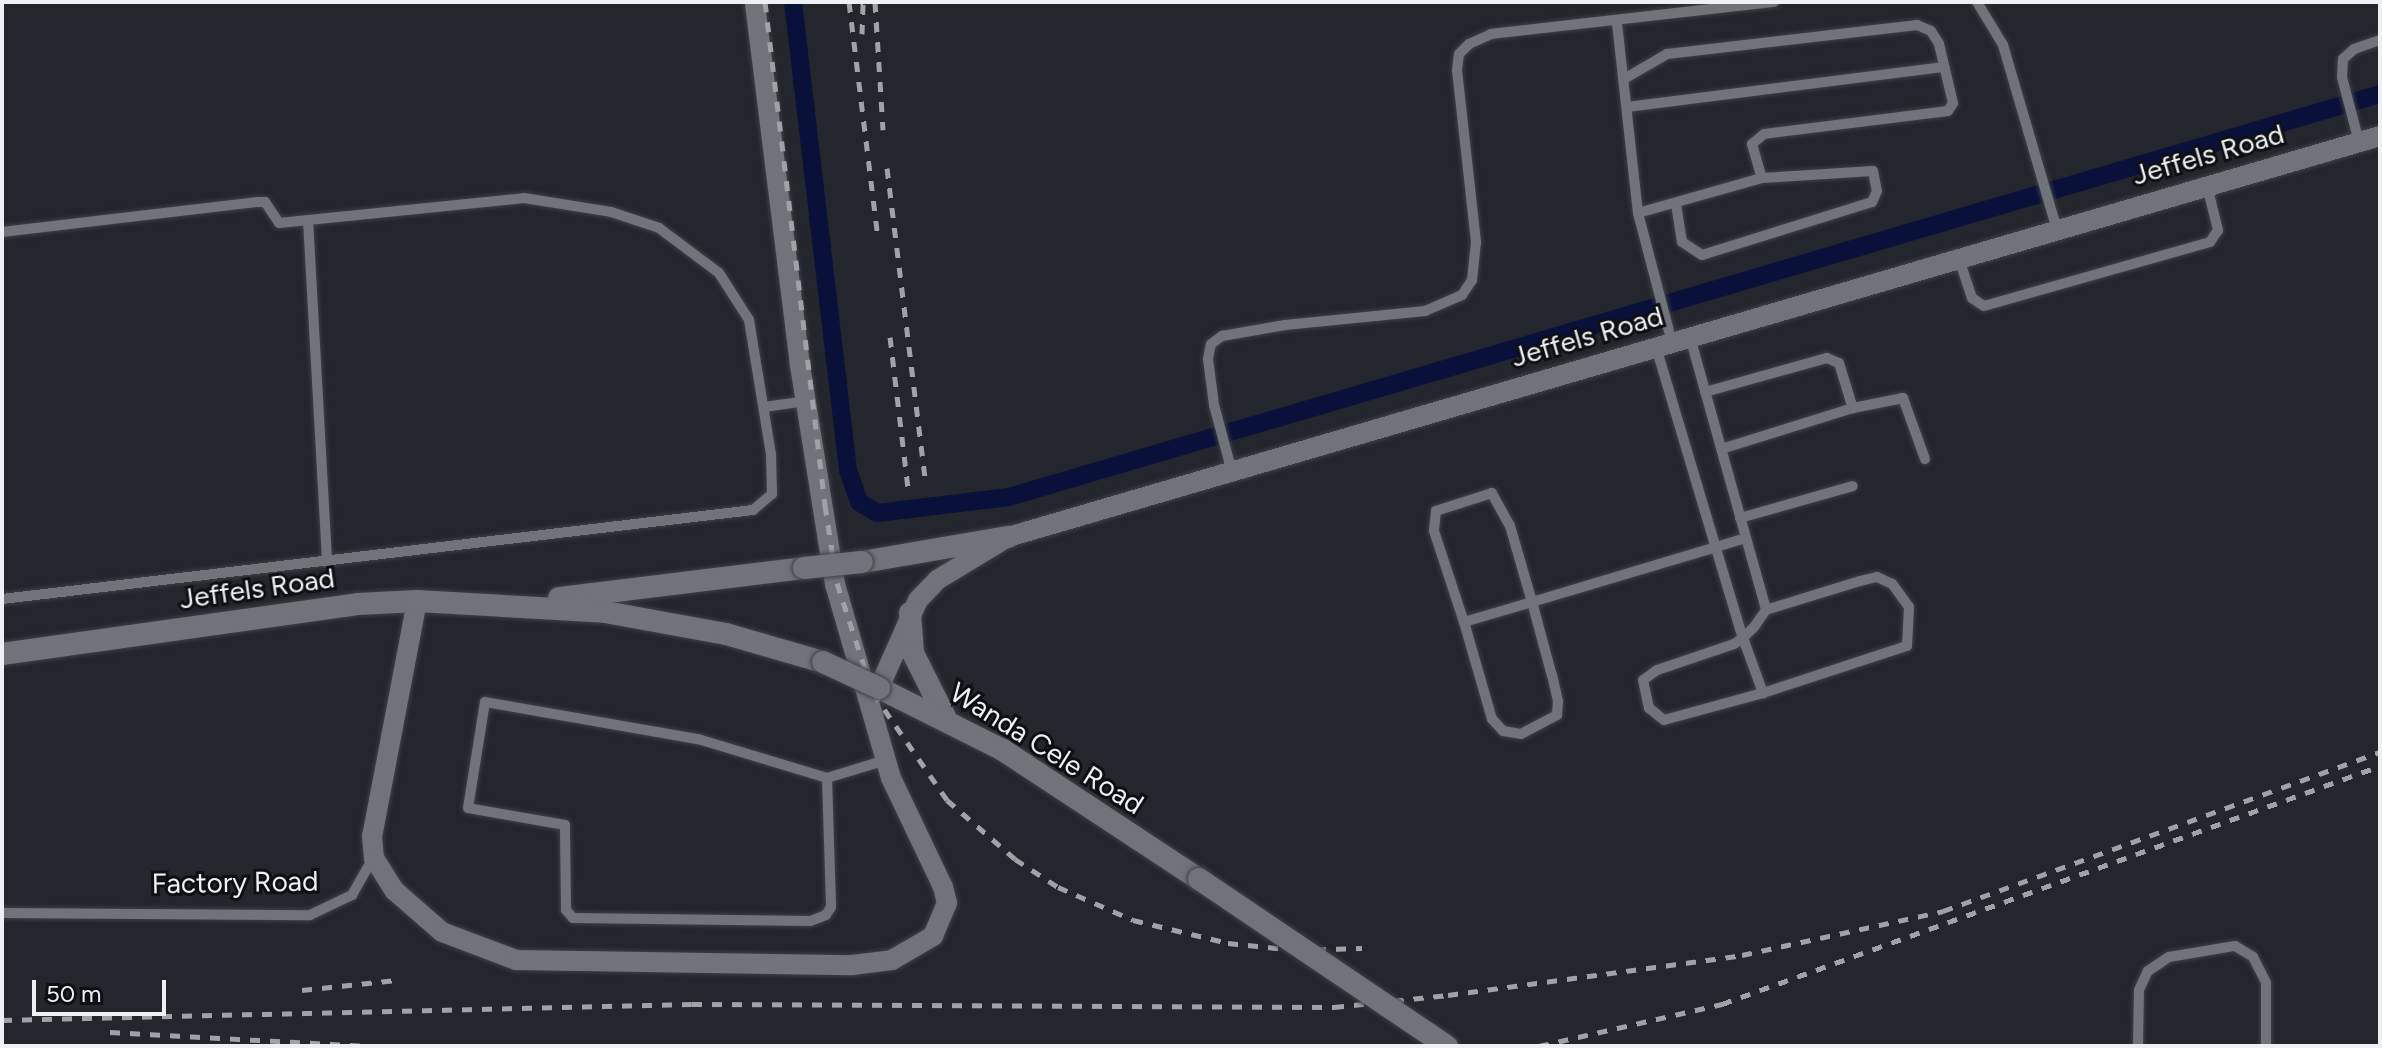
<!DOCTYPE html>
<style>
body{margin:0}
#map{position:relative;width:2382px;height:1048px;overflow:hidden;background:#23262c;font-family:Figtree,sans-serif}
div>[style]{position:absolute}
.canal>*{height:18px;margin:-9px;padding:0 9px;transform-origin:9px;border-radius:9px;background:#09103a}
.roads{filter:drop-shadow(0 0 2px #3e4046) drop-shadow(0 0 2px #3e4046)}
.service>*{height:10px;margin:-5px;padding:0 5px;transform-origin:5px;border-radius:5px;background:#70737a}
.minor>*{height:20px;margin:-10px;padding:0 10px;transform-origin:10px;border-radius:10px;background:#70737a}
.secondary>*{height:22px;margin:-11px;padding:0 11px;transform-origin:11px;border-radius:11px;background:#70737a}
.rail>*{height:5px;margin-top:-2.5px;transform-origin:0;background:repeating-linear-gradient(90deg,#a0a2a7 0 10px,transparent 0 20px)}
.bridges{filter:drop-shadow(0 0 2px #3e4046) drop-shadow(0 0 2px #3e4046)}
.secondary-bridge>*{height:22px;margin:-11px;padding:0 11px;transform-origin:11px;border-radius:11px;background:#70737a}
span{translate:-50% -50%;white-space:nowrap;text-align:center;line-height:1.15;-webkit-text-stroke:6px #0e0f12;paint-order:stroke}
.street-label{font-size:28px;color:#eef0f4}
.frame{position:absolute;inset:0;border:4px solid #eef0f4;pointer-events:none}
.scale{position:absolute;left:32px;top:980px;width:134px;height:36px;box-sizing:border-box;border:4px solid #eef0f4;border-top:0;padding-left:10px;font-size:24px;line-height:28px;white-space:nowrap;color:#eef0f4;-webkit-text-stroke:6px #0e0f12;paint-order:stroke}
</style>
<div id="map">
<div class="canal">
<div style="left:793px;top:2px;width:471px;rotate:83.3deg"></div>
<div style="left:848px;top:470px;width:34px;rotate:71deg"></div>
<div style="left:859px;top:502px;width:21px;rotate:31deg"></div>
<div style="left:877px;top:513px;width:133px;rotate:-6.9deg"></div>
<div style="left:1009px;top:497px;width:1429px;rotate:-16.38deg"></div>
</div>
<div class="roads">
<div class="service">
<div style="left:1977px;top:2px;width:50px;rotate:58.8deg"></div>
<div style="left:2003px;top:45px;width:193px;rotate:73.7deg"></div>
<div style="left:1617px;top:23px;width:191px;rotate:83.7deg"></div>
<div style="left:1638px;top:213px;width:134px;rotate:75.3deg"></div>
<div style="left:1624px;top:79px;width:50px;rotate:-30.2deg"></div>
<div style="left:1667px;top:54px;width:252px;rotate:-6.6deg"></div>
<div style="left:1917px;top:25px;width:15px;rotate:23deg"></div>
<div style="left:1931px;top:31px;width:15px;rotate:58deg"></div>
<div style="left:1939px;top:44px;width:61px;rotate:76.7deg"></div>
<div style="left:1953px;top:103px;width:9px;rotate:122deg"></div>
<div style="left:1948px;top:111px;width:185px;rotate:172.9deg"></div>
<div style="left:1764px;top:134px;width:16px;rotate:140deg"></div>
<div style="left:1752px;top:144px;width:35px;rotate:74deg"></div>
<div style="left:1762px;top:178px;width:111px;rotate:-3.6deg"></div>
<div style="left:1873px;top:171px;width:20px;rotate:79deg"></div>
<div style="left:1877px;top:191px;width:12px;rotate:114deg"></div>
<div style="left:1872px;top:202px;width:178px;rotate:162.7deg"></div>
<div style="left:1702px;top:255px;width:24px;rotate:-147deg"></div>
<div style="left:1682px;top:242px;width:36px;rotate:-99deg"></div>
<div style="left:1627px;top:107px;width:320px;rotate:-7.2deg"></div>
<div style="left:2359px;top:142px;width:67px;rotate:-104.7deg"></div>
<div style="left:2342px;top:77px;width:18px;rotate:-87deg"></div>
<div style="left:2343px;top:59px;width:15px;rotate:-42deg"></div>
<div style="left:2354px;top:49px;width:28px;rotate:-19deg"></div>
<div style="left:1638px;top:213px;width:129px;rotate:-15.8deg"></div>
<div style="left:308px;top:220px;width:343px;rotate:86.8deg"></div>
<div style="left:2px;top:232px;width:258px;rotate:-6.7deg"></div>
<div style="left:258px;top:202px;width:7px"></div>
<div style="left:265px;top:202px;width:25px;rotate:56deg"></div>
<div style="left:279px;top:223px;width:246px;rotate:-5.8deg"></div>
<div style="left:524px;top:198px;width:88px;rotate:9.1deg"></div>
<div style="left:611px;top:212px;width:51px;rotate:18.4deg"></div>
<div style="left:659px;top:228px;width:75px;rotate:36.9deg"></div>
<div style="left:719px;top:273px;width:56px;rotate:57.4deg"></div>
<div style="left:749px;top:320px;width:136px;rotate:80.7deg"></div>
<div style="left:771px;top:454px;width:40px;rotate:88.6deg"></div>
<div style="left:772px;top:494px;width:25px;rotate:140deg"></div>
<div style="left:753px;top:510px;width:756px;rotate:173.24deg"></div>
<div style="left:1959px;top:259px;width:41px;rotate:71.6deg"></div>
<div style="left:1972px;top:298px;width:14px;rotate:34deg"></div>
<div style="left:1984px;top:306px;width:235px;rotate:-15.8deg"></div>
<div style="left:2210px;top:242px;width:14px;rotate:-56deg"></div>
<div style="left:2218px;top:230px;width:45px;rotate:-104deg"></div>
<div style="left:1690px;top:337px;width:283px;rotate:74.4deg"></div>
<div style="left:1656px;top:347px;width:304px;rotate:73.4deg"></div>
<div style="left:1743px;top:638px;width:59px;rotate:70deg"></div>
<div style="left:1763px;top:693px;width:151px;rotate:-18.1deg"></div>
<div style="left:1907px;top:646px;width:39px;rotate:-87deg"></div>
<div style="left:1909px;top:607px;width:29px;rotate:-126deg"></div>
<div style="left:1892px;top:584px;width:17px;rotate:-155deg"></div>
<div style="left:1877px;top:577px;width:17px;rotate:167deg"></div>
<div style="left:1860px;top:581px;width:98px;rotate:162.9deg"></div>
<div style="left:1766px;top:610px;width:21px;rotate:125deg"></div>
<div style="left:1754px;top:627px;width:16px;rotate:135deg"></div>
<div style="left:1743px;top:638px;width:11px;rotate:146deg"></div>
<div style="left:1734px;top:644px;width:81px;rotate:161.3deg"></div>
<div style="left:1657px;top:670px;width:17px;rotate:144deg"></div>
<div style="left:1643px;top:680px;width:29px;rotate:78deg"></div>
<div style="left:1649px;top:708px;width:19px;rotate:39deg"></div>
<div style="left:1664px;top:720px;width:103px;rotate:-15.3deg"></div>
<div style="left:1705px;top:392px;width:127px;rotate:-15.6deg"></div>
<div style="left:1827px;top:358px;width:13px;rotate:23deg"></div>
<div style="left:1839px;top:363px;width:34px;rotate:73deg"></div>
<div style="left:1849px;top:396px;width:13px;rotate:72deg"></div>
<div style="left:1853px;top:408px;width:138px;rotate:162.7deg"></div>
<div style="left:764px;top:407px;width:42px;rotate:-8.1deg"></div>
<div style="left:1853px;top:408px;width:51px;rotate:-11.3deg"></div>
<div style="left:1903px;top:398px;width:65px;rotate:70.2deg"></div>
<div style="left:1232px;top:472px;width:69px;rotate:-105deg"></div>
<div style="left:1214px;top:405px;width:46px;rotate:-97.4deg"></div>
<div style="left:1208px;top:359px;width:15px;rotate:-79deg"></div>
<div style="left:1211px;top:344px;width:14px;rotate:-36deg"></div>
<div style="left:1222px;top:336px;width:64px;rotate:-9.9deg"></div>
<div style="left:1285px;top:325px;width:141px;rotate:-5.7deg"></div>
<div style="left:1425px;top:311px;width:40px;rotate:-23.4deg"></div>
<div style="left:1462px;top:295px;width:18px;rotate:-56deg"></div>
<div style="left:1472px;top:280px;width:38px;rotate:-84deg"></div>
<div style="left:1476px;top:242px;width:173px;rotate:-96.3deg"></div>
<div style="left:1457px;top:70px;width:16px;rotate:-83deg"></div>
<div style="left:1459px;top:54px;width:14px;rotate:-45deg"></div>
<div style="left:1469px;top:44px;width:24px;rotate:-24deg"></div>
<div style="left:1491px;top:34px;width:285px;rotate:-6.5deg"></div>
<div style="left:1740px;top:518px;width:117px;rotate:-15.8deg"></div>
<div style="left:1464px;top:622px;width:101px;rotate:73.9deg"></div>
<div style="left:1492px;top:719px;width:16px;rotate:47deg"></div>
<div style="left:1503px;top:731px;width:18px;rotate:9deg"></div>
<div style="left:1521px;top:734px;width:41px;rotate:-27.8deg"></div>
<div style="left:1557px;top:715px;width:14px;rotate:-86deg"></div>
<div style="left:1558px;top:701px;width:26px;rotate:-103deg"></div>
<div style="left:1552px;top:676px;width:77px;rotate:-105.1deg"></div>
<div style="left:1532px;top:602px;width:79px;rotate:-106.1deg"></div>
<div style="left:1510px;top:526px;width:38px;rotate:-119deg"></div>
<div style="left:1492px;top:493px;width:59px;rotate:162.2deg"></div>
<div style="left:1436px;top:511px;width:20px;rotate:96deg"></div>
<div style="left:1434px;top:531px;width:96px;rotate:71.8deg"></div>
<div style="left:1464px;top:622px;width:71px;rotate:-16.4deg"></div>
<div style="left:1532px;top:602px;width:192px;rotate:-16.6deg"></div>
<div style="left:1716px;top:547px;width:31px;rotate:-17deg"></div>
<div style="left:827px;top:778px;width:129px;rotate:88.2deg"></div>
<div style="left:831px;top:907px;width:9px;rotate:122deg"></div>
<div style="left:826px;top:915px;width:17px;rotate:159deg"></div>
<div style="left:810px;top:921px;width:237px;rotate:-179.3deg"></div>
<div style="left:573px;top:918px;width:11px;rotate:-131deg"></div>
<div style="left:566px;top:910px;width:85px;rotate:-90.7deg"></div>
<div style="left:565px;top:825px;width:98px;rotate:-170.1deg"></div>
<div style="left:468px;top:808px;width:107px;rotate:-80.9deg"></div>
<div style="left:485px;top:702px;width:216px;rotate:9.9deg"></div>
<div style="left:698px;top:739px;width:135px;rotate:16.8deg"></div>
<div style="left:827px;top:778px;width:62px;rotate:-17deg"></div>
<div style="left:2px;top:913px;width:308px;rotate:0.4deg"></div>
<div style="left:310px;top:915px;width:47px;rotate:-25.5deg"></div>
<div style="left:352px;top:895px;width:43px;rotate:-60.4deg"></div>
<div style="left:2138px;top:1046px;width:56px;rotate:-89deg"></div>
<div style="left:2139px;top:990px;width:21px;rotate:-65deg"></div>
<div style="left:2148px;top:971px;width:25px;rotate:-34deg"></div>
<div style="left:2169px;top:957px;width:67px;rotate:-9.5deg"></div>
<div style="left:2235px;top:946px;width:21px;rotate:31deg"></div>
<div style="left:2253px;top:957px;width:29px;rotate:63deg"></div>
<div style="left:2266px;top:983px;width:63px;rotate:90deg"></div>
</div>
<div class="minor">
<div style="left:417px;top:601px;width:239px;rotate:100.8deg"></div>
<div style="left:372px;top:836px;width:22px;rotate:85deg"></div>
<div style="left:374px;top:858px;width:39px;rotate:58deg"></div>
<div style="left:395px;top:891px;width:62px;rotate:41.1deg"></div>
<div style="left:442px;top:932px;width:79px;rotate:20.7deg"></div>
<div style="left:516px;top:960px;width:336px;rotate:0.9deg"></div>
<div style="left:852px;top:965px;width:40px;rotate:-7.1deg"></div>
<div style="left:892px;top:960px;width:48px;rotate:-30.3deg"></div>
<div style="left:933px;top:936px;width:36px;rotate:-67deg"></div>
<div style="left:947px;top:903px;width:16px;rotate:-104deg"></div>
<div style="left:943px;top:887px;width:121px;rotate:-115.5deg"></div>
<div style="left:891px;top:778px;width:202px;rotate:-106.1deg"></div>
<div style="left:835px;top:584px;width:222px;rotate:-99.1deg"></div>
<div style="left:800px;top:365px;width:366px;rotate:-97.1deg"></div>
<div style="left:879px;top:688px;width:96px;rotate:-66.1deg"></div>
<div style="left:918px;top:600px;width:28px;rotate:-46deg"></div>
<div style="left:937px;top:580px;width:83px;rotate:-31.2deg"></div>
<div style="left:1008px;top:537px;width:1429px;rotate:-16.29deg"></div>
</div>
<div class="secondary">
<div style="left:862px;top:562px;width:148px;rotate:-9.7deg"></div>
<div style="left:559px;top:598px;width:247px;rotate:-7deg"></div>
<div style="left:910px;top:613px;width:40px;rotate:85.7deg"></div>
<div style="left:913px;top:653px;width:72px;rotate:63.4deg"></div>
<div style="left:2px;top:654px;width:359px;rotate:-8deg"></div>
<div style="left:358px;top:604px;width:59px;rotate:-2.9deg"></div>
<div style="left:417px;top:601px;width:188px;rotate:3.3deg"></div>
<div style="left:605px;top:612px;width:123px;rotate:10.3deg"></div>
<div style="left:726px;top:634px;width:101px;rotate:16.1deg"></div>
<div style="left:879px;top:688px;width:139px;rotate:26.6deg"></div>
<div style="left:1003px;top:750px;width:235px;rotate:33.4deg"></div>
</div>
</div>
<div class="rail">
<div style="left:765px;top:2px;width:507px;rotate:83.2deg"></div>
<div style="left:825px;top:505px;width:79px;rotate:81.3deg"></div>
<div style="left:837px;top:583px;width:116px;rotate:71.9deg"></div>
<div style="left:873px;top:693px;width:130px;rotate:55.3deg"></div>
<div style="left:947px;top:800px;width:90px;rotate:40.9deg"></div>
<div style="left:1015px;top:859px;width:51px;rotate:33.1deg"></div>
<div style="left:1058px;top:887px;width:82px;rotate:23.7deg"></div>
<div style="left:1133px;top:920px;width:98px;rotate:13.6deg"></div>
<div style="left:1228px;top:943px;width:68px;rotate:5.9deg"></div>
<div style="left:1296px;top:950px;width:66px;rotate:-1.7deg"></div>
<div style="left:849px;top:2px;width:231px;rotate:83deg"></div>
<div style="left:875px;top:2px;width:128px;rotate:86.4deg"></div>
<div style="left:862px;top:34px;width:32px;rotate:-88deg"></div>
<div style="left:887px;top:168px;width:319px;rotate:83deg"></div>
<div style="left:890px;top:337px;width:151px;rotate:83.2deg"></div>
<div style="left:302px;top:990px;width:95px;rotate:-6.1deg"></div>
<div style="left:2px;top:1020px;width:690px;rotate:-1.33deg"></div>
<div style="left:692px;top:1004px;width:642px;rotate:0.27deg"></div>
<div style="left:1334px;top:1007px;width:115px;rotate:-6deg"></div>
<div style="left:1448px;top:995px;width:297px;rotate:-7.7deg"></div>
<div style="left:1742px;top:955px;width:206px;rotate:-12.3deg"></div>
<div style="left:1943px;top:911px;width:465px;rotate:-20deg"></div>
<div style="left:110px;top:1032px;width:259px;rotate:3.1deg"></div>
<div style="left:1539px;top:1046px;width:188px;rotate:-12.9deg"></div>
<div style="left:1722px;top:1004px;width:700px;rotate:-19.89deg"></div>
</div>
<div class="bridges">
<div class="secondary-bridge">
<div style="left:804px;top:568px;width:58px;rotate:-5.9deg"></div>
<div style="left:823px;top:662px;width:62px;rotate:24.9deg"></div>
<div style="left:1199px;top:879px;width:299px;rotate:34deg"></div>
</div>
</div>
<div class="street-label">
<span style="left:2208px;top:154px;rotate:-16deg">Jeffels Road</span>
<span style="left:1587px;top:336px;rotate:-16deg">Jeffels Road</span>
<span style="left:257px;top:588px;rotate:-8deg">Jeffels Road</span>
<span style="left:1047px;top:748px;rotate:32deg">Wanda Cele Road</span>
<span style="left:235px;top:882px;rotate:-1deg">Factory Road</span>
</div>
<div class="frame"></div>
<div class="scale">50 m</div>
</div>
